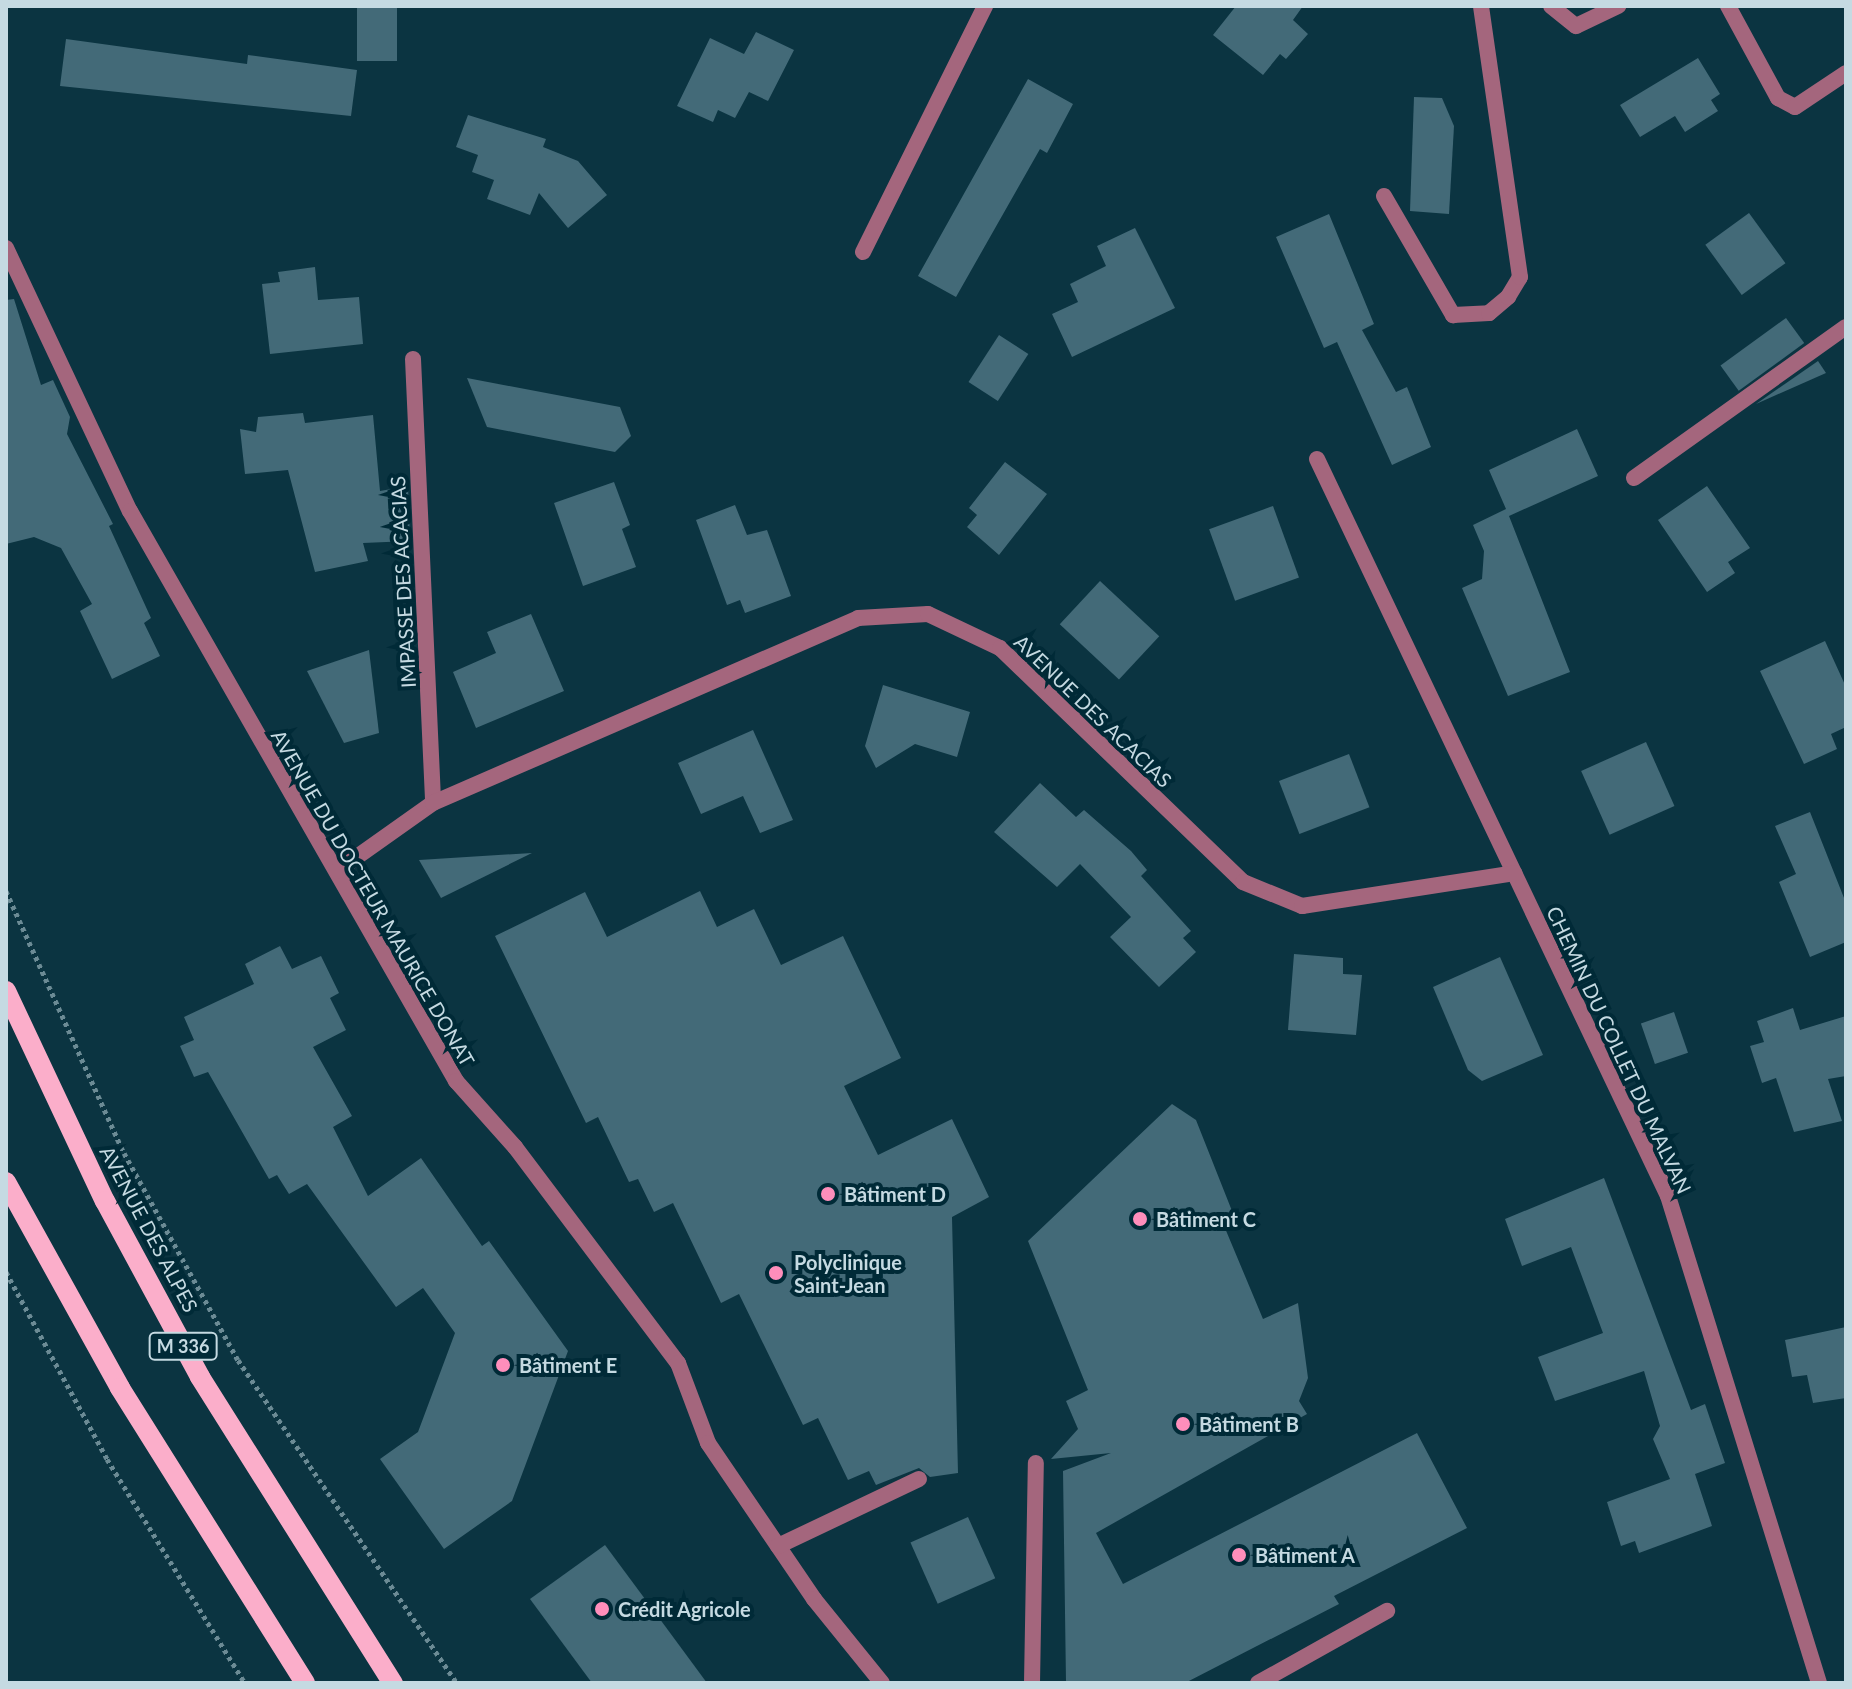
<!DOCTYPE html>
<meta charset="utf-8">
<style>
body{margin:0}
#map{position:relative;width:1852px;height:1689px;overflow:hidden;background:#0b3441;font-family:Lato,sans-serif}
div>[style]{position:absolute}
.building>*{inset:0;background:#436a78;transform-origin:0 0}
.path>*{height:5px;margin-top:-2.5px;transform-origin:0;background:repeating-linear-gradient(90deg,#6c8b95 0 4px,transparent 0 8px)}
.lane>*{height:16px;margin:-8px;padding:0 8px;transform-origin:8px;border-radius:8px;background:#a4667d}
.street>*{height:16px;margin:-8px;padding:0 8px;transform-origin:8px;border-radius:8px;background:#a4667d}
.primary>*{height:20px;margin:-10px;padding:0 10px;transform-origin:10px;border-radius:10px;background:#fbaeca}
.dots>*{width:22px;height:22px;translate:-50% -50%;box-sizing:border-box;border:4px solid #002a37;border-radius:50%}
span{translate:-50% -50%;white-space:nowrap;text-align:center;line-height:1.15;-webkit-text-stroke:8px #002a37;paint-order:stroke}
.shield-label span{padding:2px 6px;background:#002a37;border:2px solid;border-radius:6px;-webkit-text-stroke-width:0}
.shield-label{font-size:18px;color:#c5dae2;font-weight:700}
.street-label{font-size:20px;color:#c5dae2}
.poi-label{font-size:20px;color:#c5dae2;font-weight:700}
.left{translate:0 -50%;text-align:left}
.frame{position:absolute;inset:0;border:8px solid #c5dae2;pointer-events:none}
</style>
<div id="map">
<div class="building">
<div style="left:357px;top:6px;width:40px;height:55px"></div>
<div style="clip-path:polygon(1236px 6px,1303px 6px,1293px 20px,1308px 34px,1286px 59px,1280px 54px,1263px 75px,1213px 35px)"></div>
<div style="clip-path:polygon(756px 32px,794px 50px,768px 101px,749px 92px,735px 118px,718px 110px,713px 122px,677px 106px,710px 38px,744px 54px)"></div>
<div style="clip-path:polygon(66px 39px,247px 64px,248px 55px,357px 70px,351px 116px,60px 86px)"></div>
<div style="clip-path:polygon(1698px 58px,1720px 94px,1711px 100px,1718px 111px,1685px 132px,1675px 116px,1640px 137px,1620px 105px)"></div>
<div style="clip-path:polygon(1028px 79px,1073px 104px,1047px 153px,1040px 149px,956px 297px,918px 276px)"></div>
<div style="clip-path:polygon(1414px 97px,1442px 98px,1454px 126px,1449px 214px,1410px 211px)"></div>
<div style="clip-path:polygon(468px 115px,546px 139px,543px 147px,578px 161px,607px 195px,568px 228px,539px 193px,530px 215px,487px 199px,494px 180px,472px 172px,478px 155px,456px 147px)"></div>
<div style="left:1749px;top:213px;width:62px;height:54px;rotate:54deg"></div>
<div style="clip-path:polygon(1329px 214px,1374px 324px,1362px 330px,1396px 392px,1407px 387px,1431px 447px,1392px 465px,1337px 342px,1324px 348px,1276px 237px)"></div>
<div style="clip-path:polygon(1135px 228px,1175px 308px,1072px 357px,1052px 314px,1078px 302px,1070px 284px,1106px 266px,1097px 246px)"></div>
<div style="clip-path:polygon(315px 267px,318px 300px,359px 297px,363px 344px,270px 354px,262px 284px,280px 282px,278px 272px)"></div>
<div style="clip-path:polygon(14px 299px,41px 385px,53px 380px,70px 417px,67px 434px,113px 524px,109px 526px,151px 618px,144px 623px,160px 656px,112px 679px,80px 611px,92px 604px,61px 548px,34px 537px,6px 544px,6px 300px)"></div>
<div style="left:1786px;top:318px;width:31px;height:81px;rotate:54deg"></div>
<div style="left:999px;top:335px;width:35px;height:56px;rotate:33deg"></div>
<div style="clip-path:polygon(1818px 361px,1826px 373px,1756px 404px)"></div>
<div style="clip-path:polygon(467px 378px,620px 407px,631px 436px,615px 452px,487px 427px)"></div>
<div style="clip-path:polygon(303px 413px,305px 423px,373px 415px,380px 491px,408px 486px,410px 541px,363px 543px,368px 561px,315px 572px,288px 470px,245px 474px,240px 429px,256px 432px,258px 417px)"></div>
<div style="clip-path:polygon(1577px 429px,1598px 476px,1509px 516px,1570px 672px,1508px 696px,1462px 588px,1482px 579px,1484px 551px,1473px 525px,1506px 509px,1489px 470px)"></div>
<div style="clip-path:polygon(1005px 462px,1047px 494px,999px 555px,967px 527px,977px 515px,969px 508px)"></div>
<div style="clip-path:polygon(614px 482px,630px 525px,622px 529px,636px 567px,583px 586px,554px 503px)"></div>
<div style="clip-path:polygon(1707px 486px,1750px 548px,1728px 562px,1735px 573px,1707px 592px,1658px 520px)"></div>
<div style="clip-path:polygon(735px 505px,747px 535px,767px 530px,791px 596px,745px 613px,740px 600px,727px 605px,696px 520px)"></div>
<div style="left:1273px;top:506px;width:76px;height:68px;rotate:70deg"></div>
<div style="left:1100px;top:581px;width:81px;height:59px;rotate:43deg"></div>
<div style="clip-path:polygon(531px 614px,564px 691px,476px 728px,453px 672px,496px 653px,487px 632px)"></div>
<div style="clip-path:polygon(1825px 641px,1846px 687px,1846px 727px,1831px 734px,1837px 749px,1804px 764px,1760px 671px)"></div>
<div style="clip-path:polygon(369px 650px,379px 733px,344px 743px,307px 671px)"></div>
<div style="clip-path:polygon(883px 685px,970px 712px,957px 757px,915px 744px,876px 768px,865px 746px)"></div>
<div style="clip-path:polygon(753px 730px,793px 820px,760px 833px,743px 796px,701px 814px,678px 763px)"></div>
<div style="left:1646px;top:742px;width:70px;height:71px;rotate:66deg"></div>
<div style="left:1349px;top:754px;width:57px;height:75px;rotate:69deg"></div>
<div style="clip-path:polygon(1040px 783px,1076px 817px,1084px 810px,1131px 851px,1147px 870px,1141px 876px,1191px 931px,1183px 938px,1196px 952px,1159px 987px,1110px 937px,1131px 917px,1080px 864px,1057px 887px,994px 832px)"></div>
<div style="clip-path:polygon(1810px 812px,1846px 903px,1846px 942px,1810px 957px,1779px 882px,1796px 874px,1775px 826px)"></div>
<div style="clip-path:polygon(532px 853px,441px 898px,419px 860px)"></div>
<div style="clip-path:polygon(700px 891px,717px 927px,754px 909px,781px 965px,843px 936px,901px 1058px,844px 1086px,878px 1155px,952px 1119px,989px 1197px,952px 1217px,958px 1473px,930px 1477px,919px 1468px,876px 1485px,869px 1471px,848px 1480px,818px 1418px,803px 1425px,739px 1294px,721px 1303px,673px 1203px,654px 1212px,638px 1179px,629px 1182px,598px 1117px,586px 1123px,495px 936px,585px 892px,607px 937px)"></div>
<div style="clip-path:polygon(280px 946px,292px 969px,321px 956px,339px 993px,330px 998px,346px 1030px,313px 1047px,352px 1116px,333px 1127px,368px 1196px,421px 1158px,482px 1246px,489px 1241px,568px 1351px,512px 1501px,444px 1549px,380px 1459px,418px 1432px,455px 1333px,423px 1288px,396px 1307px,307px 1184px,289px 1194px,277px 1175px,269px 1179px,208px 1072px,194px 1077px,180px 1046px,194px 1040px,184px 1017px,254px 984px,245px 964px)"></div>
<div style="clip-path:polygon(1294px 954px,1343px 958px,1343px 974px,1362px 975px,1356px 1035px,1288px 1030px)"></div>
<div style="clip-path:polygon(1500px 957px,1543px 1055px,1482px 1081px,1468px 1070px,1433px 987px)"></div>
<div style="clip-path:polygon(1793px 1008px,1800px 1030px,1846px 1016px,1846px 1076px,1828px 1079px,1842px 1121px,1794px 1132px,1776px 1078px,1762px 1083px,1750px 1046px,1764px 1042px,1757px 1021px)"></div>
<div style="left:1674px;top:1012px;width:43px;height:35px;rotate:71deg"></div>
<div style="clip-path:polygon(1172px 1104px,1196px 1120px,1234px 1216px,1222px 1221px,1263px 1319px,1298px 1303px,1308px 1378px,1299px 1401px,1307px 1414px,1096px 1533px,1123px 1584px,1417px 1433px,1467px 1528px,1334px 1596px,1339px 1604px,1185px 1683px,1066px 1683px,1063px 1471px,1111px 1453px,1051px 1459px,1078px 1429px,1066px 1401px,1088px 1390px,1028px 1241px)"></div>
<div style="clip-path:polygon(1604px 1178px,1691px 1410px,1705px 1404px,1725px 1463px,1695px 1474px,1712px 1526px,1639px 1553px,1635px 1541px,1621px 1546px,1607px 1502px,1670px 1479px,1653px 1439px,1660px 1426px,1644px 1371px,1555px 1401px,1538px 1357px,1603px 1333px,1571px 1247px,1522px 1266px,1505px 1219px)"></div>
<div style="clip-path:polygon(1846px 1327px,1846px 1398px,1813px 1403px,1807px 1375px,1792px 1377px,1785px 1340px)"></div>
<div style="left:968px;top:1517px;width:67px;height:63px;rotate:66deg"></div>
<div style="clip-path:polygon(605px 1545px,665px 1626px,707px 1683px,592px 1683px,530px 1599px)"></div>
</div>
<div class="path">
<div style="left:6px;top:891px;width:287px;rotate:65.8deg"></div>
<div style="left:124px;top:1153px;width:236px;rotate:61.2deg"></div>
<div style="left:238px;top:1360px;width:390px;rotate:55.9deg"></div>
<div style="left:6px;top:1272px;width:213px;rotate:61.6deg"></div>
<div style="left:107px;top:1459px;width:263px;rotate:58.4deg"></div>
</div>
<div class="lane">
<div style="left:1551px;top:6px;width:32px;rotate:39deg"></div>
<div style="left:1576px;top:26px;width:47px;rotate:-25.5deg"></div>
<div style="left:1728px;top:6px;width:105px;rotate:61.5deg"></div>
<div style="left:1778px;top:98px;width:19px;rotate:28deg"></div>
<div style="left:1795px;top:107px;width:61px;rotate:-33.7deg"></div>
<div style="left:1384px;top:196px;width:138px;rotate:59.9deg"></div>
<div style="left:1453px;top:315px;width:36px;rotate:-3deg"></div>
<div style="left:1489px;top:313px;width:25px;rotate:-40deg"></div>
<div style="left:1508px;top:297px;width:23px;rotate:-59deg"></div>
<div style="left:1520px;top:277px;width:274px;rotate:-98.2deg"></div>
<div style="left:1634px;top:478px;width:260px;rotate:-35.5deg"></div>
<div style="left:1032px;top:1683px;width:220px;rotate:-89deg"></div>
<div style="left:1258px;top:1683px;width:148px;rotate:-29.2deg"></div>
</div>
<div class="street">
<div style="left:6px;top:248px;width:291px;rotate:64.8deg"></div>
<div style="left:130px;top:511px;width:657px;rotate:60.23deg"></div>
<div style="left:456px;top:1081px;width:89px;rotate:48.2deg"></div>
<div style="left:515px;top:1147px;width:271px;rotate:53deg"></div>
<div style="left:678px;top:1363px;width:85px;rotate:69.4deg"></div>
<div style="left:708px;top:1443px;width:189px;rotate:55.8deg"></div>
<div style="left:814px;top:1599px;width:108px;rotate:51deg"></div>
<div style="left:863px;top:252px;width:275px;rotate:-63.6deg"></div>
<div style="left:413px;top:359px;width:444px;rotate:87.4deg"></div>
<div style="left:1317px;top:459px;width:816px;rotate:64.53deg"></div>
<div style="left:1668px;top:1196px;width:510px;rotate:72.77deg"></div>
<div style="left:337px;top:871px;width:118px;rotate:-35.3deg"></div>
<div style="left:433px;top:803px;width:464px;rotate:-23.5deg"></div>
<div style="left:858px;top:618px;width:70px;rotate:-3.3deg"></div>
<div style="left:928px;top:614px;width:80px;rotate:25.3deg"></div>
<div style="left:1000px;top:648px;width:337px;rotate:43.9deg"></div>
<div style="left:1243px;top:882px;width:64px;rotate:22.1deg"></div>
<div style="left:1302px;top:906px;width:215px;rotate:-8.8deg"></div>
<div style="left:778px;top:1546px;width:156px;rotate:-25.4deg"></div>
</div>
<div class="primary">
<div style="left:6px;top:991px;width:232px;rotate:64.8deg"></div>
<div style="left:105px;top:1201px;width:200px;rotate:61.6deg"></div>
<div style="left:200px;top:1377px;width:362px;rotate:57.8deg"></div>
<div style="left:6px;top:1182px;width:235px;rotate:61deg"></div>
<div style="left:120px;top:1388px;width:348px;rotate:57.9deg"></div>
</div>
<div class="dots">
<div style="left:828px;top:1194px;background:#fe8ebb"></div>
<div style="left:1140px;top:1219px;background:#fe8ebb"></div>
<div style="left:776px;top:1273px;background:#fe8ebb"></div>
<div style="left:503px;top:1365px;background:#fe8ebb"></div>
<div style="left:1183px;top:1424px;background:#fe8ebb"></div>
<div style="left:1239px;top:1555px;background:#fe8ebb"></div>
<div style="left:602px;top:1609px;background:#fe8ebb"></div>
</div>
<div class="shield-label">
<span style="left:183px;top:1346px">M 336</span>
</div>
<div class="street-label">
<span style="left:403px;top:582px;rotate:-93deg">IMPASSE DES ACACIAS</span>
<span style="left:1093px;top:711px;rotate:44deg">AVENUE DES ACACIAS</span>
<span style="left:373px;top:898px;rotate:60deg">AVENUE DU DOCTEUR MAURICE DONAT</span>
<span style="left:1619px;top:1050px;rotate:65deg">CHEMIN DU COLLET DU MALVAN</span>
<span style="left:149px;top:1229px;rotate:62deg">AVENUE DES ALPES</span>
</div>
<div class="poi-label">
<span class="left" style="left:844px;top:1194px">Bâtiment D</span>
<span class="left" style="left:1156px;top:1219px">Bâtiment C</span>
<span class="left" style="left:794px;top:1274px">Polyclinique<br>Saint-Jean</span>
<span class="left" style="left:519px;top:1365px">Bâtiment E</span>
<span class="left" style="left:1199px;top:1424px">Bâtiment B</span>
<span class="left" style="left:1255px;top:1555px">Bâtiment A</span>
<span class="left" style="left:618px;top:1609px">Crédit Agricole</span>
</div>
<div class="frame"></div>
</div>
